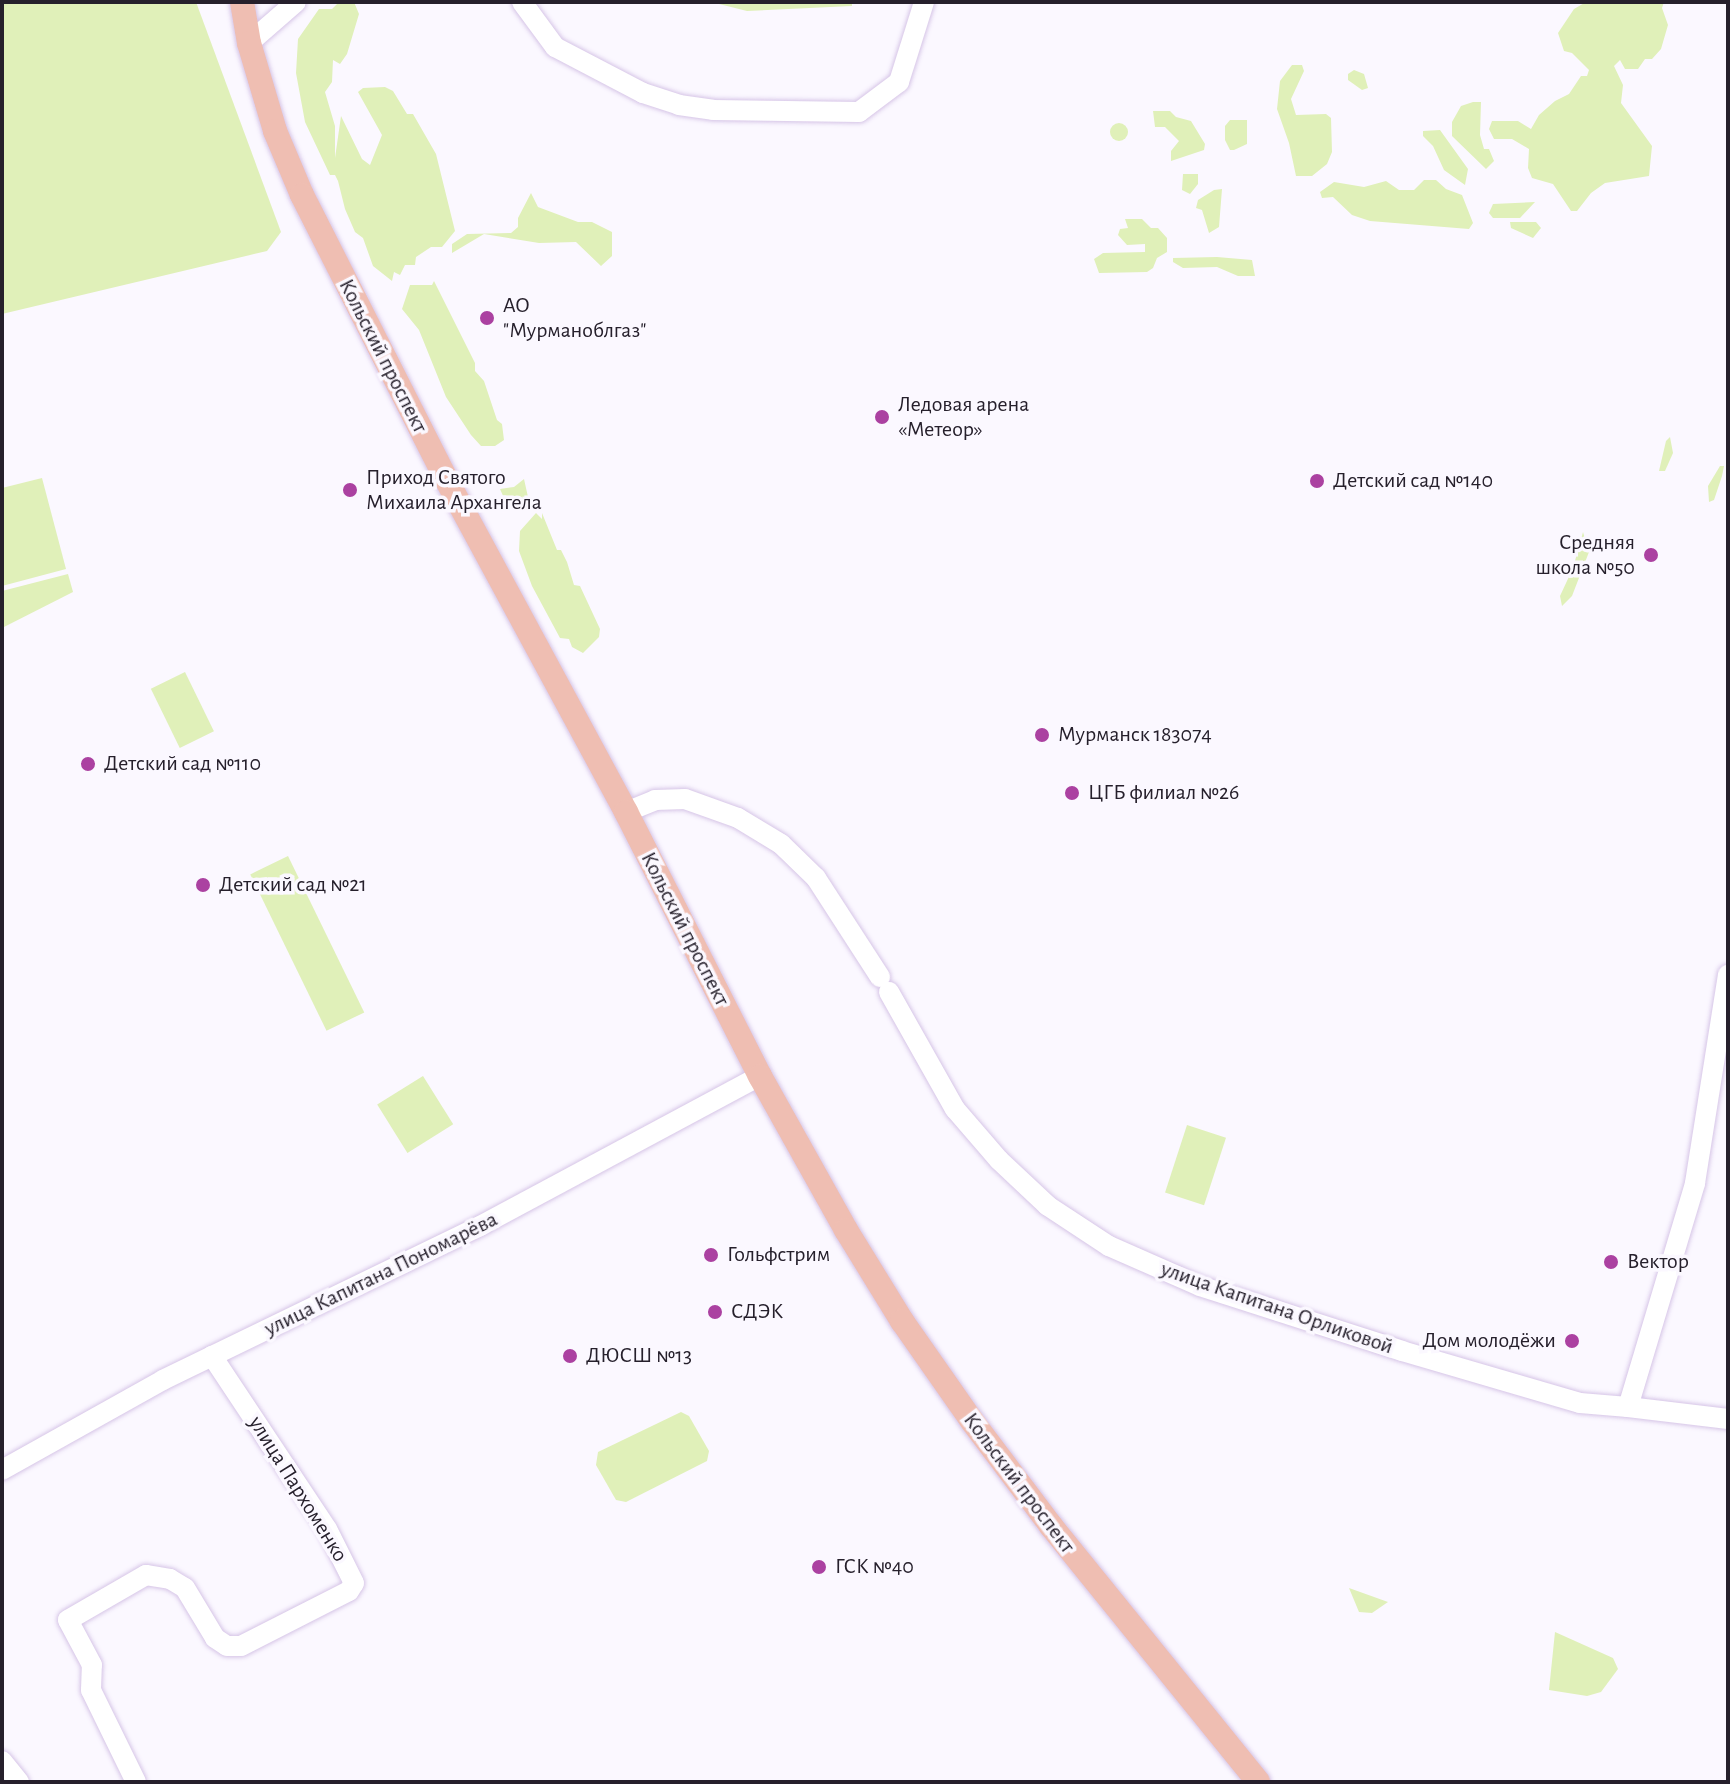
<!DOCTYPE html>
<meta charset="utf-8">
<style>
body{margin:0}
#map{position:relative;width:1730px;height:1784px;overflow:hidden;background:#fbf8ff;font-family:"Alegreya Sans",sans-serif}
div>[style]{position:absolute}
.green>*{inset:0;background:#e0f0b9;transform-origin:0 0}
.round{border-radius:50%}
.roads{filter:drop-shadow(0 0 2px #d6c5e7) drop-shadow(0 0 2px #d6c5e7)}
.minor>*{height:20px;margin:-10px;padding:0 10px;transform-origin:10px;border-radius:10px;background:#fff}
.major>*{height:24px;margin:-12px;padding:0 12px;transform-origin:12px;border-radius:12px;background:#efbeb2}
.dots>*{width:22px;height:22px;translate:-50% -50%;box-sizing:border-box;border:4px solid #fbf8ff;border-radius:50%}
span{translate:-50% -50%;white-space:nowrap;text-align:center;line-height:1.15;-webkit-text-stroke:7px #fbf8ff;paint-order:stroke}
.poi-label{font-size:22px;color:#26202c}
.left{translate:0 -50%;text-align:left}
.right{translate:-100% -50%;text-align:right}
.street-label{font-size:22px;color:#26202c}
.frame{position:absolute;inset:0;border:4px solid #26202c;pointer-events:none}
</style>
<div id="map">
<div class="green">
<div style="clip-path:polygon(2px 2px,196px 2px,281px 232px,267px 251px,2px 314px)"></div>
<div style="clip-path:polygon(339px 2px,354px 2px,359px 14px,347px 54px,340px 64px,333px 60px,332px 82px,325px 92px,335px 126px,335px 158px,341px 116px,362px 159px,370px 165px,382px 135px,358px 92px,363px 88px,385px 87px,393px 91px,407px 114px,413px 114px,436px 154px,455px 231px,442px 247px,431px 247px,416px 257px,415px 265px,405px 265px,400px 275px,394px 272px,392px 281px,373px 266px,363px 238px,355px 232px,345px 209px,338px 181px,335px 175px,330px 175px,305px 122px,296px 73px,298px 39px,319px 9px,332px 9px)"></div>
<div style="clip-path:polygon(711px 2px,852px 2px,852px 6px,747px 11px)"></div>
<div style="clip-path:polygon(1586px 2px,1664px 2px,1662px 8px,1668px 25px,1661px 49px,1652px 59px,1645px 59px,1638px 69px,1625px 69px,1620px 60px,1614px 66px,1623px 85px,1621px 103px,1652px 146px,1649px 176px,1605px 183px,1591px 193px,1577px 211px,1571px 211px,1553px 184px,1532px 178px,1528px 168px,1529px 149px,1512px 139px,1494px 139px,1489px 129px,1492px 121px,1518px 121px,1531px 129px,1539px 115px,1555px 101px,1569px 94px,1581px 76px,1587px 76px,1589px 70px,1572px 53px,1564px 51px,1558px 33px,1574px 9px)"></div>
<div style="clip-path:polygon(1292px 65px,1302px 65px,1304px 71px,1291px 99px,1296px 115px,1326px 114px,1331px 118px,1332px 152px,1327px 164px,1312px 176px,1296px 176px,1289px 143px,1277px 109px,1280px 81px)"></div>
<div style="clip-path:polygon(1354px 70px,1364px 74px,1368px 88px,1362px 90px,1348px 80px,1348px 74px)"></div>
<div style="clip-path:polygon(1473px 102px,1481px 102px,1480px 135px,1484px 149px,1489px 149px,1494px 161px,1486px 169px,1452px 136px,1452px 122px,1461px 106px)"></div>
<div style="clip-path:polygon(1153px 111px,1170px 111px,1176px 117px,1191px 121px,1205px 144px,1204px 150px,1171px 161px,1171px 151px,1179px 141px,1165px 127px,1155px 127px)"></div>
<div style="clip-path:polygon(1230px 120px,1247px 120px,1247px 144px,1234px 150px,1230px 150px,1225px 140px,1225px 126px)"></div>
<div class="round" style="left:1110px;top:123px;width:18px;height:18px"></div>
<div style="clip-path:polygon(1440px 130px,1468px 169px,1465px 185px,1444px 170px,1433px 146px,1423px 136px,1423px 131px)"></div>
<div style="clip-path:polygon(1183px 174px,1198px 174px,1198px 184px,1190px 194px,1182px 190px)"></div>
<div style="clip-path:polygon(1424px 180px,1436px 180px,1446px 189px,1462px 195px,1473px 223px,1469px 229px,1370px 221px,1352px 215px,1333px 197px,1322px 198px,1320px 192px,1334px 182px,1364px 187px,1386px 181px,1399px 190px,1414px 190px)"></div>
<div style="clip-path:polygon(1222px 189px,1219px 227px,1209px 233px,1202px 210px,1196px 208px,1198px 200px,1214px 190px)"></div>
<div style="clip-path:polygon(531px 193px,538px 207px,578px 222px,592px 222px,612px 232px,612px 256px,601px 266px,576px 242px,539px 243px,484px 234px,452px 253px,452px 244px,467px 234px,511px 233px,518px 227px,518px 218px)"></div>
<div style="clip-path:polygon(1535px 202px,1520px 218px,1493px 218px,1489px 213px,1493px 204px)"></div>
<div style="clip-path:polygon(1125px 219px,1142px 219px,1151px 228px,1158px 228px,1167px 238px,1167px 252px,1157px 258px,1153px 268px,1147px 272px,1099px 273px,1094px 259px,1103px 253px,1145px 252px,1145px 244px,1127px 245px,1118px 235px,1120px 229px,1128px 228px)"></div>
<div style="clip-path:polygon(1510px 222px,1536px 222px,1541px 228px,1533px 238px,1511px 228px)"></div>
<div style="clip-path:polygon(1217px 257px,1252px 260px,1255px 276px,1238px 276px,1217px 267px,1183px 268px,1173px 262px,1173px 258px)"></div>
<div style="clip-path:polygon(434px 281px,475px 363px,475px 371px,484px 381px,497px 420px,502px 424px,504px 440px,495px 446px,481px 446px,471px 435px,446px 397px,419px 330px,402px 309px,410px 285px,432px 285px)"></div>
<div style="clip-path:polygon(1670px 437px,1673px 453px,1665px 471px,1659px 471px,1666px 441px)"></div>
<div style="clip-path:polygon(1720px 466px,1724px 466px,1722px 476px,1714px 500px,1709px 502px,1708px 486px)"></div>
<div style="clip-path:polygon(42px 478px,66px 569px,2px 586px,2px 488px)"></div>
<div style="clip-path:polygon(524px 479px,528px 497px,508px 507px,500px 489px,514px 487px)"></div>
<div style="clip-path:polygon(536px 513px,542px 519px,542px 513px,557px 550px,561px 550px,567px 562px,574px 585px,580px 586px,600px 629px,599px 637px,583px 653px,572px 647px,569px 639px,560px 638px,532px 586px,519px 551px,520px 531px)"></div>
<div style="clip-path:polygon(1583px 532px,1589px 552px,1572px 596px,1562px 606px,1560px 596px,1573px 568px)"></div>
<div style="clip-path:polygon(68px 574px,73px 592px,2px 628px,2px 591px)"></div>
<div style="left:185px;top:672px;width:66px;height:38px;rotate:64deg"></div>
<div style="left:288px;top:856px;width:174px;height:42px;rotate:64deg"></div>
<div style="left:423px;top:1076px;width:57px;height:54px;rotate:58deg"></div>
<div style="left:1187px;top:1125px;width:41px;height:71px;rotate:18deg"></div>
<div style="clip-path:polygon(681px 1412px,689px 1416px,709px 1451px,707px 1461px,626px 1502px,616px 1500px,596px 1465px,598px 1452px)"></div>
<div style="clip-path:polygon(1349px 1588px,1388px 1602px,1372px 1613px,1359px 1612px)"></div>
<div style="clip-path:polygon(1555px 1632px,1613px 1658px,1618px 1669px,1601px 1692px,1587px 1696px,1549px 1690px)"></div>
</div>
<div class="roads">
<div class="minor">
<div style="left:522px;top:2px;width:56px;rotate:53.7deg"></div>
<div style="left:555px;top:47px;width:99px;rotate:27.6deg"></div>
<div style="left:643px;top:93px;width:38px;rotate:18deg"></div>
<div style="left:679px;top:105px;width:34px;rotate:8deg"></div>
<div style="left:713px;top:110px;width:146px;rotate:0.8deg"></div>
<div style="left:859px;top:112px;width:50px;rotate:-36.9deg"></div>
<div style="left:899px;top:82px;width:84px;rotate:-72.6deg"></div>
<div style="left:249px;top:43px;width:62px;rotate:-41.1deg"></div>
<div style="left:626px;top:812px;width:31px;rotate:-22deg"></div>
<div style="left:655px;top:800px;width:30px;rotate:-2deg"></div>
<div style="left:685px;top:799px;width:56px;rotate:19.7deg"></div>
<div style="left:738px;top:818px;width:50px;rotate:31.2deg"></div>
<div style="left:781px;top:844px;width:49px;rotate:44.2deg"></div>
<div style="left:816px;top:878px;width:118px;rotate:57.1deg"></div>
<div style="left:889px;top:992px;width:134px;rotate:60.6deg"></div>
<div style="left:955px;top:1109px;width:67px;rotate:49.2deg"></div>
<div style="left:999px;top:1160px;width:67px;rotate:43.2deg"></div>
<div style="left:1048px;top:1206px;width:73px;rotate:33.3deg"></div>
<div style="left:1109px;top:1246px;width:99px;rotate:23.7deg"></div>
<div style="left:1200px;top:1286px;width:212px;rotate:17.8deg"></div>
<div style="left:1402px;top:1351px;width:185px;rotate:16.3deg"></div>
<div style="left:1580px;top:1403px;width:48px;rotate:4.8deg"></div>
<div style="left:1628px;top:1407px;width:234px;rotate:-73.3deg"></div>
<div style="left:1695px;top:1183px;width:211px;rotate:-81deg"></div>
<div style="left:1628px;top:1407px;width:101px;rotate:6.8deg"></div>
<div style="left:2px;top:1470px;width:184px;rotate:-29.2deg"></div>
<div style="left:163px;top:1380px;width:352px;rotate:-25.9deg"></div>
<div style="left:480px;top:1226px;width:318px;rotate:-28.2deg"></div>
<div style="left:2px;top:1761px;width:27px;rotate:51deg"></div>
<div style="left:136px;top:1782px;width:102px;rotate:-116.1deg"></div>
<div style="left:91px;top:1690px;width:25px;rotate:-88deg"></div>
<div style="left:92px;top:1665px;width:51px;rotate:-118.1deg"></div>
<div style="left:68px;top:1620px;width:90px;rotate:-30deg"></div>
<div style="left:146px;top:1575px;width:24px;rotate:9deg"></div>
<div style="left:170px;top:1579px;width:17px;rotate:31deg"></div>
<div style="left:185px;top:1588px;width:58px;rotate:59deg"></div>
<div style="left:215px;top:1638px;width:14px;rotate:34deg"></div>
<div style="left:227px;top:1646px;width:14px"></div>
<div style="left:241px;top:1646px;width:121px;rotate:-27deg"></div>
<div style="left:349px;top:1591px;width:9px;rotate:-58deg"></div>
<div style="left:354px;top:1583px;width:60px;rotate:-116.6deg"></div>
<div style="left:327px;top:1529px;width:208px;rotate:-123.6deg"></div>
</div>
<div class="major">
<div style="left:242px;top:2px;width:42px;rotate:80.3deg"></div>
<div style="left:249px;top:43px;width:92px;rotate:73.5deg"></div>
<div style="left:275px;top:131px;width:69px;rotate:67.1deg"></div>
<div style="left:302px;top:195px;width:316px;rotate:63.1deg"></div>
<div style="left:445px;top:477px;width:381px;rotate:61.6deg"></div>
<div style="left:626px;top:812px;width:296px;rotate:63.1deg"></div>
<div style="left:760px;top:1076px;width:176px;rotate:60.8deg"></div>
<div style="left:846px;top:1230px;width:107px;rotate:58.4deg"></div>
<div style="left:902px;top:1321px;width:122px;rotate:55deg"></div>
<div style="left:972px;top:1421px;width:131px;rotate:53deg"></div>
<div style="left:1051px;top:1526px;width:329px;rotate:51deg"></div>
</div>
</div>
<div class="dots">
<div style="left:487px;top:318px;background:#ab41a1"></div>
<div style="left:882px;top:417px;background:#ab41a1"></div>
<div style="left:1317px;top:481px;background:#ab41a1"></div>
<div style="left:350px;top:490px;background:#ab41a1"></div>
<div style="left:1651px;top:555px;background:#ab41a1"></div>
<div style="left:1042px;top:735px;background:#ab41a1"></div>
<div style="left:88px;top:764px;background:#ab41a1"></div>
<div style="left:1072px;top:793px;background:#ab41a1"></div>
<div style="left:203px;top:885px;background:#ab41a1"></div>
<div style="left:711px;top:1255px;background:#ab41a1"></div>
<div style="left:1611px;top:1262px;background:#ab41a1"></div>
<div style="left:715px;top:1312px;background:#ab41a1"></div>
<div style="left:1572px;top:1341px;background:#ab41a1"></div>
<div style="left:570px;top:1356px;background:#ab41a1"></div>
<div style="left:819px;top:1567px;background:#ab41a1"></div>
</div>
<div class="poi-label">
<span class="left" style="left:503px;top:318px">AO<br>"Мурманоблгаз"</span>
<span class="left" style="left:898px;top:417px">Ледовая арена<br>«Метеор»</span>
<span class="left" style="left:366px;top:490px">Приход Святого<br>Михаила Архангела</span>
<span class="left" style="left:1333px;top:481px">Детский сад №140</span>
<span class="right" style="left:1635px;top:555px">Средняя<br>школа №50</span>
<span class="left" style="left:1058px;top:735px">Мурманск 183074</span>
<span class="left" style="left:104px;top:764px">Детский сад №110</span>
<span class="left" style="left:1088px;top:793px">ЦГБ филиал №26</span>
<span class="left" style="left:219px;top:885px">Детский сад №21</span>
<span class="left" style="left:727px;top:1255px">Гольфстрим</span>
<span class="left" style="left:1627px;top:1262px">Вектор</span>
<span class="left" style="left:731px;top:1312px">СДЭК</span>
<span class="right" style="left:1556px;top:1341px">Дом молодёжи</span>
<span class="left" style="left:586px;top:1356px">ДЮСШ №13</span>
<span class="left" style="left:835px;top:1567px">ГСК №40</span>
</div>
<div class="street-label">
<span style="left:383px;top:356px;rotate:63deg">Кольский проспект</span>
<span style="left:685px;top:929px;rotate:63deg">Кольский проспект</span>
<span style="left:381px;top:1274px;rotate:-26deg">улица Капитана Пономарёва</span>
<span style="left:1277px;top:1308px;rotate:19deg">улица Капитана Орликовой</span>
<span style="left:1019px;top:1483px;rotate:53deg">Кольский проспект</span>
<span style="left:298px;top:1489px;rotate:58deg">улица Пархоменко</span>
</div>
<div class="frame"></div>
</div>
